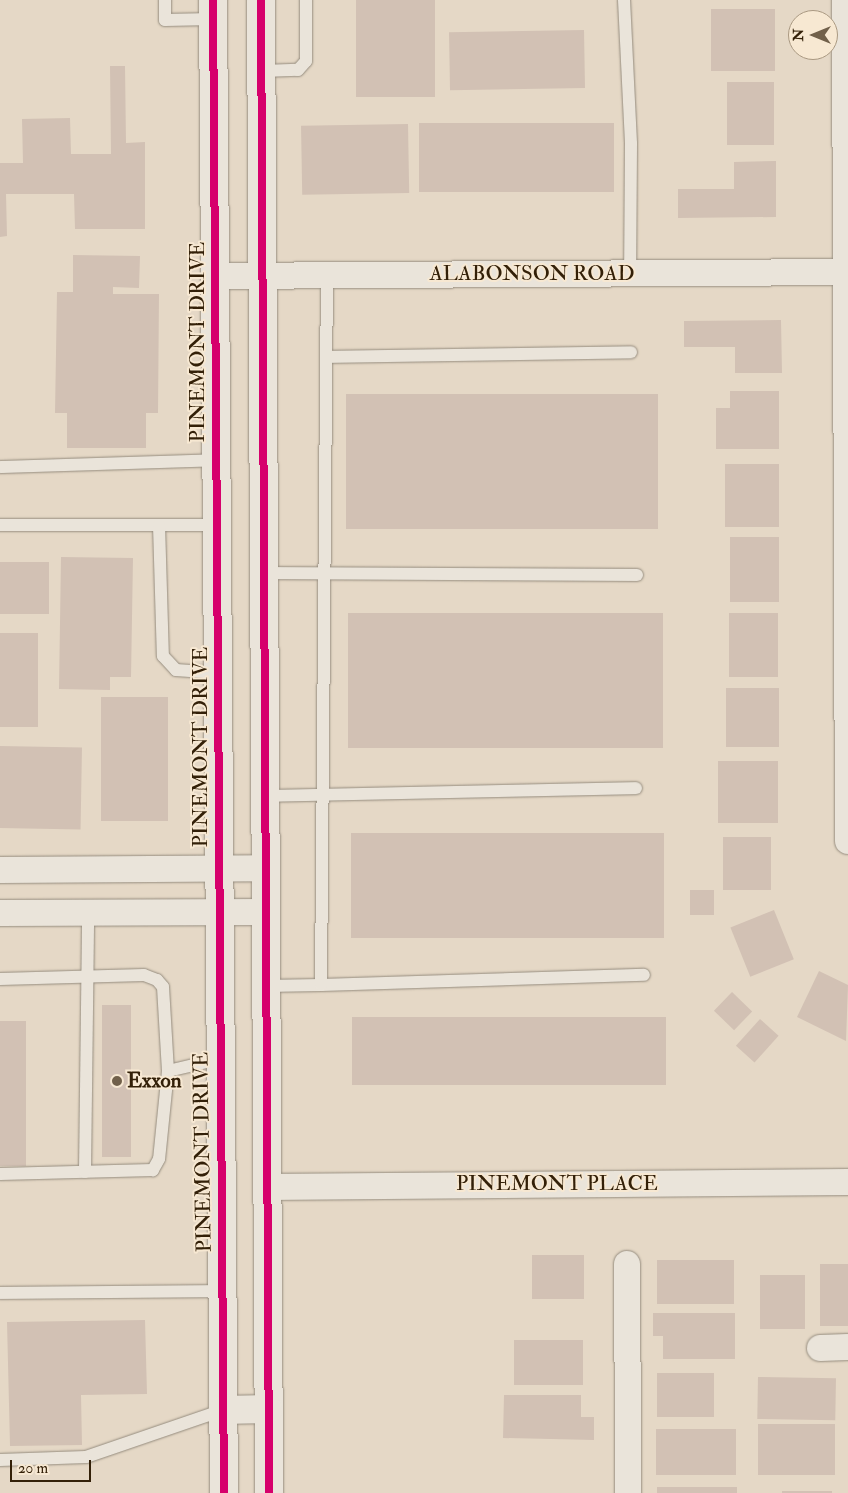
<!DOCTYPE html>
<style>
body{margin:0}
#map{position:relative;width:848px;height:1493px;overflow:hidden;background:#e5d8c6;font-family:"IM FELL Double Pica",serif}
div>[style]{position:absolute}
.building>*{inset:0;background:#d2c1b4;transform-origin:0 0}
.roads{filter:drop-shadow(0 0 1px #958c7e) drop-shadow(0 0 1px #958c7e)}
.lane>*{height:12px;margin:-6px;padding:0 6px;transform-origin:6px;border-radius:6px;background:#eae4da}
.street>*{height:26px;margin:-13px;padding:0 13px;transform-origin:13px;border-radius:13px;background:#eae4da}
.secondary>*{height:28px;margin:-14px;padding:0 14px;transform-origin:14px;border-radius:14px;background:#eae4da}
.cycleway>*{height:8px;margin:-4px;padding:0 4px;transform-origin:4px;border-radius:4px;background:#d6006c}
.dots>*{width:14px;height:14px;translate:-50% -50%;box-sizing:border-box;border:2px solid #f7e8d2;border-radius:50%}
span{translate:-50% -50%;white-space:nowrap;text-align:center;line-height:1.15;-webkit-text-stroke:4px #f7e8d2;paint-order:stroke}
.street-label{font-size:21px;color:#332008}
.poi-label{font-size:21px;color:#332008;font-weight:700}
.left{translate:0 -50%;text-align:left}
.north{position:absolute;left:788px;top:10px;width:50px;height:50px;box-sizing:border-box;background:#f7e8d2;border:1px solid #a99881;border-radius:50%;rotate:270deg;font-size:14px;font-weight:700;line-height:20px;text-align:center;color:#332008}
.north::after{content:'';display:block;margin:auto;width:18px;height:22px;background:#71604a;clip-path:polygon(50% 0,100% 100%,50% 72%,0 100%)}
.scale{position:absolute;left:10px;top:1460px;width:81px;height:22px;box-sizing:border-box;border:2px solid #332008;border-top:0;padding-left:6px;font-size:15px;line-height:18px;white-space:nowrap;color:#332008;-webkit-text-stroke:4px #f7e8d2;paint-order:stroke}
</style>
<div id="map">
<div class="building">
<div style="left:356px;top:0;width:79px;height:97px"></div>
<div style="left:711px;top:9px;width:64px;height:62px"></div>
<div style="left:584px;top:30px;width:58px;height:135px;rotate:89deg"></div>
<div style="clip-path:polygon(110px 66px,125px 66px,126px 143px,145px 142px,145px 229px,75px 229px,74px 194px,6px 194px,7px 236px,0 237px,0 163px,23px 163px,22px 119px,70px 118px,71px 154px,111px 154px)"></div>
<div style="left:727px;top:82px;width:47px;height:63px"></div>
<div style="left:614px;top:123px;width:69px;height:195px;rotate:90deg"></div>
<div style="left:408px;top:124px;width:69px;height:107px;rotate:89deg"></div>
<div style="clip-path:polygon(776px 161px,776px 217px,678px 218px,678px 189px,734px 189px,734px 162px)"></div>
<div style="clip-path:polygon(73px 255px,140px 256px,139px 288px,113px 287px,113px 294px,159px 294px,158px 413px,146px 413px,146px 448px,67px 448px,67px 413px,55px 413px,57px 292px,73px 292px)"></div>
<div style="clip-path:polygon(781px 320px,782px 373px,735px 373px,735px 347px,684px 347px,684px 321px)"></div>
<div style="clip-path:polygon(730px 391px,779px 391px,779px 449px,716px 449px,716px 408px,730px 408px)"></div>
<div style="left:658px;top:394px;width:135px;height:312px;rotate:90deg"></div>
<div style="left:725px;top:464px;width:54px;height:63px"></div>
<div style="left:730px;top:537px;width:49px;height:65px"></div>
<div style="clip-path:polygon(61px 557px,133px 558px,131px 677px,110px 677px,110px 690px,59px 689px)"></div>
<div style="left:49px;top:562px;width:52px;height:49px;rotate:90deg"></div>
<div style="left:663px;top:613px;width:135px;height:315px;rotate:90deg"></div>
<div style="left:729px;top:613px;width:49px;height:64px"></div>
<div style="left:0;top:633px;width:38px;height:94px"></div>
<div style="left:726px;top:688px;width:53px;height:59px"></div>
<div style="left:168px;top:697px;width:124px;height:67px;rotate:90deg"></div>
<div style="left:0;top:746px;width:82px;height:82px;rotate:1deg"></div>
<div style="left:718px;top:761px;width:60px;height:62px"></div>
<div style="left:351px;top:833px;width:313px;height:105px"></div>
<div style="left:723px;top:837px;width:48px;height:53px"></div>
<div style="left:690px;top:890px;width:24px;height:25px"></div>
<div style="left:774px;top:910px;width:53px;height:47px;rotate:68deg"></div>
<div style="clip-path:polygon(819px 971px,848px 985px,846px 1041px,797px 1017px)"></div>
<div style="left:732px;top:992px;width:28px;height:26px;rotate:44deg"></div>
<div style="left:131px;top:1005px;width:152px;height:29px;rotate:90deg"></div>
<div style="left:352px;top:1017px;width:314px;height:68px"></div>
<div style="left:760px;top:1019px;width:25px;height:36px;rotate:42deg"></div>
<div style="left:0;top:1021px;width:26px;height:145px"></div>
<div style="left:532px;top:1255px;width:52px;height:44px"></div>
<div style="left:657px;top:1260px;width:77px;height:44px"></div>
<div style="left:820px;top:1264px;width:28px;height:62px"></div>
<div style="left:760px;top:1275px;width:45px;height:54px"></div>
<div style="clip-path:polygon(653px 1313px,735px 1313px,735px 1359px,663px 1359px,663px 1336px,653px 1336px)"></div>
<div style="clip-path:polygon(145px 1320px,147px 1394px,81px 1395px,82px 1445px,10px 1446px,7px 1322px)"></div>
<div style="left:514px;top:1340px;width:69px;height:45px"></div>
<div style="left:657px;top:1373px;width:57px;height:44px"></div>
<div style="left:758px;top:1377px;width:78px;height:42px;rotate:1deg"></div>
<div style="clip-path:polygon(504px 1395px,581px 1395px,581px 1417px,594px 1417px,594px 1440px,503px 1438px)"></div>
<div style="left:758px;top:1424px;width:77px;height:51px"></div>
<div style="left:656px;top:1429px;width:80px;height:46px"></div>
<div style="left:657px;top:1487px;width:80px;height:6px"></div>
<div style="left:782px;top:1491px;width:50px;height:2px"></div>
</div>
<div class="roads">
<div class="lane">
<div style="left:165px;top:0;width:20px;rotate:90deg"></div>
<div style="left:165px;top:20px;width:48px;rotate:-1.2deg"></div>
<div style="left:624px;top:0;width:144px;rotate:87.2deg"></div>
<div style="left:631px;top:144px;width:129px;rotate:90.4deg"></div>
<div style="left:262px;top:71px;width:36px;rotate:-2deg"></div>
<div style="left:298px;top:70px;width:12px;rotate:-48deg"></div>
<div style="left:306px;top:61px;width:61px;rotate:-90deg"></div>
<div style="left:327px;top:357px;width:304px;rotate:-0.9deg"></div>
<div style="left:0;top:467px;width:217px;rotate:-1.8deg"></div>
<div style="left:0;top:525px;width:159px"></div>
<div style="left:217px;top:525px;width:58px;rotate:180deg"></div>
<div style="left:159px;top:525px;width:131px;rotate:88.3deg"></div>
<div style="left:163px;top:656px;width:19px;rotate:47deg"></div>
<div style="left:176px;top:670px;width:42px;rotate:4.1deg"></div>
<div style="left:264px;top:573px;width:373px;rotate:0.3deg"></div>
<div style="left:264px;top:796px;width:372px;rotate:-1.2deg"></div>
<div style="left:0;top:979px;width:144px;rotate:-1.6deg"></div>
<div style="left:144px;top:975px;width:14px;rotate:21deg"></div>
<div style="left:157px;top:980px;width:9px;rotate:49deg"></div>
<div style="left:163px;top:987px;width:84px;rotate:86.6deg"></div>
<div style="left:168px;top:1071px;width:88px;rotate:95.8deg"></div>
<div style="left:159px;top:1159px;width:13px;rotate:119deg"></div>
<div style="left:153px;top:1170px;width:153px;rotate:178.5deg"></div>
<div style="left:321px;top:985px;width:323px;rotate:-1.8deg"></div>
<div style="left:265px;top:986px;width:56px;rotate:-1deg"></div>
<div style="left:321px;top:985px;width:709px;rotate:-89.52deg"></div>
<div style="left:168px;top:1071px;width:52px;rotate:-13.2deg"></div>
<div style="left:85px;top:1172px;width:259px;rotate:-89.3deg"></div>
<div style="left:0;top:1293px;width:223px;rotate:-0.5deg"></div>
<div style="left:0;top:1460px;width:86px;rotate:-2deg"></div>
<div style="left:86px;top:1457px;width:145px;rotate:-18.9deg"></div>
</div>
<div class="street">
<div style="left:845px;top:0;width:841px;rotate:89.8deg"></div>
<div style="left:215px;top:276px;width:633px;rotate:-0.36deg"></div>
<div style="left:0;top:870px;width:265px;rotate:-0.4deg"></div>
<div style="left:0;top:913px;width:265px;rotate:-0.2deg"></div>
<div style="left:266px;top:1187px;width:582px;rotate:-0.49deg"></div>
<div style="left:627px;top:1264px;width:229px;rotate:89.7deg"></div>
<div style="left:820px;top:1348px;width:28px;rotate:-2deg"></div>
</div>
<div class="secondary">
<div style="left:213px;top:0;width:1493px;rotate:89.58deg"></div>
<div style="left:261px;top:0;width:1493px;rotate:89.69deg"></div>
<div style="left:223px;top:1410px;width:45px;rotate:-1.3deg"></div>
</div>
</div>
<div class="cycleway">
<div style="left:213px;top:0;width:1493px;rotate:89.58deg"></div>
<div style="left:261px;top:0;width:1493px;rotate:89.69deg"></div>
</div>
<div class="dots">
<div style="left:117px;top:1081px;background:#71604a"></div>
</div>
<div class="street-label">
<span style="left:532px;top:274px">ALABONSON ROAD</span>
<span style="left:198px;top:342px;rotate:-90deg">PINEMONT DRIVE</span>
<span style="left:201px;top:747px;rotate:-90deg">PINEMONT DRIVE</span>
<span style="left:203px;top:1152px;rotate:-91deg">PINEMONT DRIVE</span>
<span style="left:557px;top:1184px">PINEMONT PLACE</span>
</div>
<div class="poi-label">
<span class="left" style="left:127px;top:1081px">Exxon</span>
</div>
<div class="north">N</div>
<div class="scale">20 m</div>
</div>
